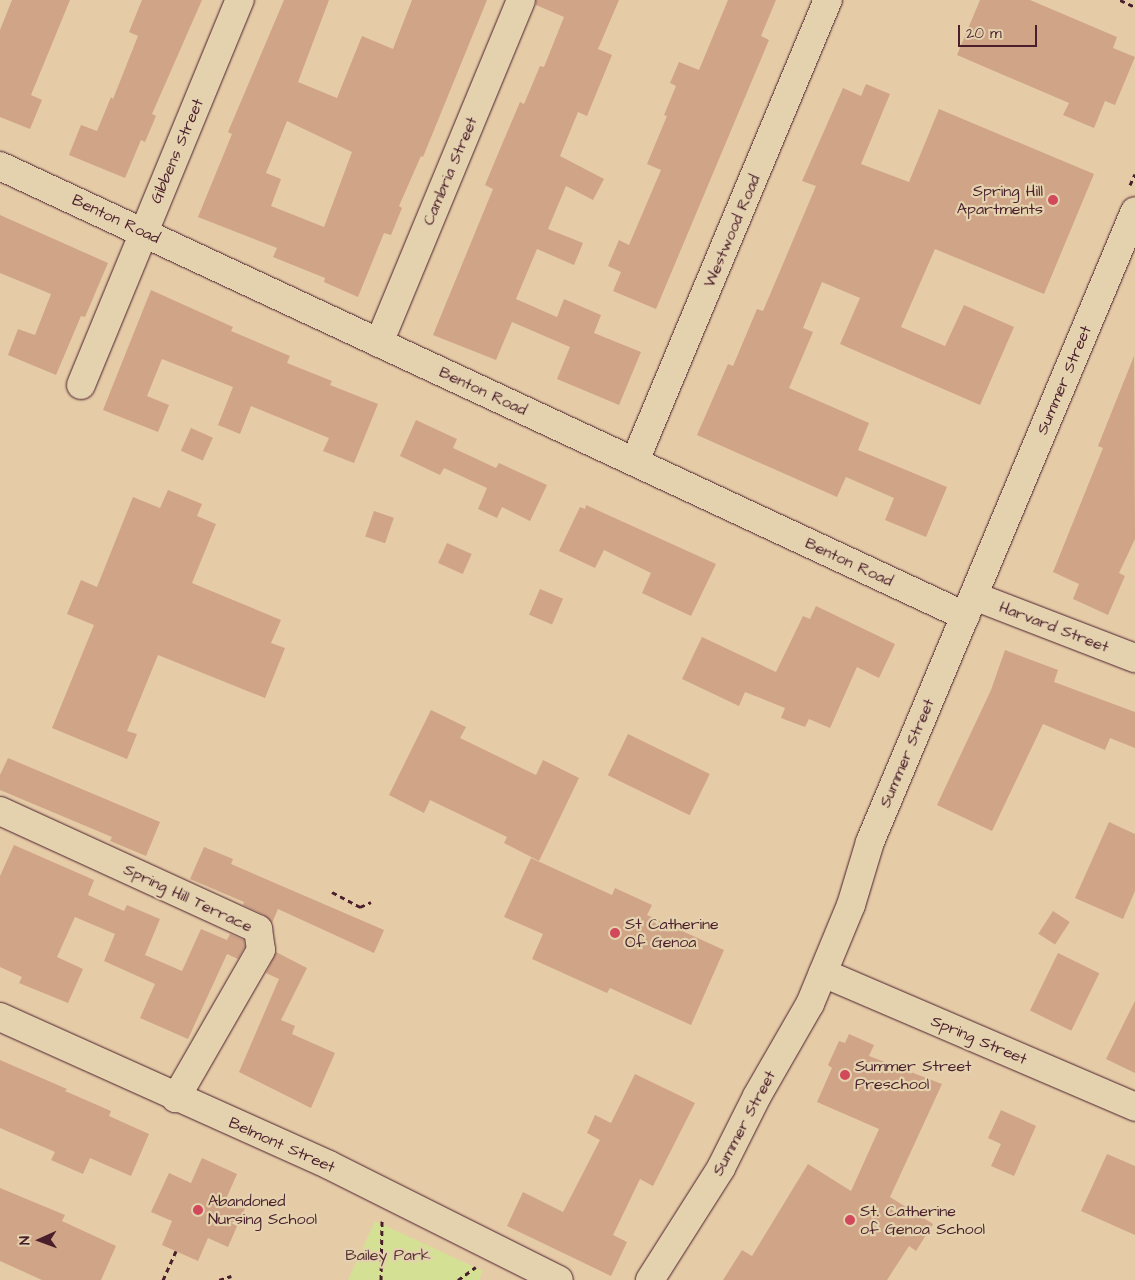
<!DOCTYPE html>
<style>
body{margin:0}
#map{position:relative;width:1135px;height:1280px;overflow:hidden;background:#e6cba7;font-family:"Architects Daughter",sans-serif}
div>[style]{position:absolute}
.green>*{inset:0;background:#d4e093}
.building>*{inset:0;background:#d0a487;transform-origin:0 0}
.path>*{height:3px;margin-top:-1.5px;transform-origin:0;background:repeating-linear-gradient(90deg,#4a1f2b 0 5px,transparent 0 9px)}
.roads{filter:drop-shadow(0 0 1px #4a1f2b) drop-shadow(0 0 1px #4a1f2b)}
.minor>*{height:28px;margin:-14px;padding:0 14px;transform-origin:14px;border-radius:14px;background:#e4d1ae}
.secondary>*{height:28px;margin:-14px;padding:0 14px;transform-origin:14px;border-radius:14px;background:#e4d1ae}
.dots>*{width:14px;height:14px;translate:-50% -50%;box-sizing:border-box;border:2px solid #e4d1ae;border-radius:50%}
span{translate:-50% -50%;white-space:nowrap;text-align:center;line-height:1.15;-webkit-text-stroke:4.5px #e4d1ae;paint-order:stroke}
.street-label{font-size:16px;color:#4a1f2b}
.poi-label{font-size:16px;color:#4a1f2b}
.right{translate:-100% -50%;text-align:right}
.left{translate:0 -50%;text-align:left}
.park-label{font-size:16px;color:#583235}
.north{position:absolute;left:15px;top:1215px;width:50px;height:50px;-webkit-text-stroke:4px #e4d1ae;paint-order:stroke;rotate:268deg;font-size:14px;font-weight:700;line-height:20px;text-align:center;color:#4a1f2b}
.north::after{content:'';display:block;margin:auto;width:18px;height:22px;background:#4a1f2b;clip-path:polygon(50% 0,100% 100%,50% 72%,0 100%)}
.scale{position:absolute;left:958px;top:25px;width:79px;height:22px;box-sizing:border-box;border:2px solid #4a1f2b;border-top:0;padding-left:6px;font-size:15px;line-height:18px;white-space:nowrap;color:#4a1f2b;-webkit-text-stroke:4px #e4d1ae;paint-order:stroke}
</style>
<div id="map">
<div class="green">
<div style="clip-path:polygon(375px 1221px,483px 1271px,479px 1280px,348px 1280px)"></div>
</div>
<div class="building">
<div style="clip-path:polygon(12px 0,70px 0,31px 95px,42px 100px,30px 129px,0 117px,0 30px)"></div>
<div style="clip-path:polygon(142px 0,202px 0,152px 114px,156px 116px,145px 142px,141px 140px,125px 178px,69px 155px,81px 125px,97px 131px,111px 97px,113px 99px,138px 36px,129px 32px)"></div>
<div style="clip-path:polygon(evenodd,284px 0,329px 0,298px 82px,337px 98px,362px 36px,393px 49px,412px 0,487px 0,423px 157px,421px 156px,399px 206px,402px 208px,391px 235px,384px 233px,358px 297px,324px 282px,325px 278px,273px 257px,277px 248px,198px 217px,232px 134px,228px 132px,284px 0,287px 121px,352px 152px,324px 227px,271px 206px,281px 179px,266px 173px,287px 121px)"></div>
<div style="clip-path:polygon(536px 0,619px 0,598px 49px,612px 55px,587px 116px,578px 112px,560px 156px,604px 179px,593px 200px,566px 186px,548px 229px,583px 243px,574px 265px,537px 249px,516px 299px,557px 317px,564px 299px,601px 315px,594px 333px,641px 352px,619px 405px,557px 379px,570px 347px,512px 322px,496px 360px,433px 335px,493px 189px,485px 185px,500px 149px,520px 102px,524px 104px,540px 66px,544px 67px,564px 17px,536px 5px)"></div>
<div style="clip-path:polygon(728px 0,776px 0,761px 36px,769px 40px,656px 309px,613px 291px,621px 272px,608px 266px,619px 240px,629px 245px,661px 170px,647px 164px,667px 116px,664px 115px,676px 86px,670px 83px,679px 62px,699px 70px)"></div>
<div style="clip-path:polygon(980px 0,1030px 0,1117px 37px,1113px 48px,1135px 57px,1115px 105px,1105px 101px,1094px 128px,1063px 115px,1069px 103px,957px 55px)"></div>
<div style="clip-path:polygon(866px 84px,890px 94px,861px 164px,909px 182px,939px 109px,1094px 174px,1044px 294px,935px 249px,901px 327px,945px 346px,964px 305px,1014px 327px,980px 405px,840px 344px,860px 298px,822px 282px,803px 328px,813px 332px,789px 388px,869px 423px,858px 450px,947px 487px,926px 537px,885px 520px,894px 498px,846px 477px,837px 497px,697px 435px,728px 364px,733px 366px,757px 309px,763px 311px,816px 186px,802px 181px,843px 88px,861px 96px)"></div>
<div style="clip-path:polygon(0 215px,108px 263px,85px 317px,81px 316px,56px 375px,8px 355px,18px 329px,35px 335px,51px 294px,0 273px)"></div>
<div style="clip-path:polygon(151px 290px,233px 327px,231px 331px,290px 356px,287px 363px,332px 381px,330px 385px,378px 404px,354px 463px,323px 451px,329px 438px,251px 406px,240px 434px,218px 425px,233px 387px,162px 359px,147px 396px,169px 405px,158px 432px,103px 410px)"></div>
<div style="clip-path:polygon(1134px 356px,1135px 539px,1119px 573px,1125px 576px,1108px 615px,1073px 599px,1079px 584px,1053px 572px,1103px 448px,1098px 446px)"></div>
<div style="clip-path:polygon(416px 420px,457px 439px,453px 448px,496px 468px,499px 463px,547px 485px,530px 521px,502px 507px,497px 518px,478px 509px,487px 488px,444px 468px,440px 475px,400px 456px)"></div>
<div style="left:191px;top:428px;width:24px;height:25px;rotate:24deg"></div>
<div style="clip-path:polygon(168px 490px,202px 504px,197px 516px,216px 524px,192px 583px,281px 620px,271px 643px,285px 648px,265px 698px,158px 655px,127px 731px,137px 734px,127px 759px,52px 728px,94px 625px,67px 614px,81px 580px,97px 587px,133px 497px,160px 508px)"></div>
<div style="clip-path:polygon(586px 505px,716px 564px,691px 616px,642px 593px,651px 573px,604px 550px,595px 568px,559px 551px,580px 507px,585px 509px)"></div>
<div style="left:374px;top:511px;width:21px;height:27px;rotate:19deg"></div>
<div style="left:447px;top:543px;width:27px;height:22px;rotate:24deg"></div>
<div style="left:540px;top:589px;width:25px;height:28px;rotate:23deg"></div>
<div style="clip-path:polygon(816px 606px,895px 644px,879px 678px,857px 667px,830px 728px,809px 719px,805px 727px,781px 718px,785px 708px,745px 692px,739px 706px,682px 679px,702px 637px,776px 672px,803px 616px,810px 619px)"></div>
<div style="clip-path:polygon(1005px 650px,1058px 670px,1054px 682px,1135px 712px,1135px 748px,1110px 738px,1105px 750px,1043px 724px,992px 831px,937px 805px,991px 690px)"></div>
<div style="clip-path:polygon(431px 710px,466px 727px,460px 738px,536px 775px,543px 760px,579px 778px,539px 861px,504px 843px,507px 837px,430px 800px,424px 813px,389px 795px)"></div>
<div style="left:628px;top:734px;width:91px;height:46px;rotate:26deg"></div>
<div style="clip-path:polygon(8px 758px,160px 822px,146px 856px,110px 841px,112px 837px,0 790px,0 775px)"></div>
<div style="clip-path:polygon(1109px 822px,1135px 834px,1135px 891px,1123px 919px,1075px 898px)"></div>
<div style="clip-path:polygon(14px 845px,94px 880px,88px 895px,124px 911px,127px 905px,160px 919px,145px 955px,182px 971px,201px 929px,227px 940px,230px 934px,244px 940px,245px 947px,238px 959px,227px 954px,188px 1039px,140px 1018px,155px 984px,104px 961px,115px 934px,75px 917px,57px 957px,83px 969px,68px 1003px,19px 983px,22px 977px,0 967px,0 876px)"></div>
<div style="clip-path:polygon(204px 847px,233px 859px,231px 864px,384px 930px,374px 953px,278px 909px,272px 923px,264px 915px,243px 905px,244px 902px,190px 879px)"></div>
<div style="clip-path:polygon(531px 858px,612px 895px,615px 888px,652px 905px,647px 915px,724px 950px,691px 1025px,610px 988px,607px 993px,532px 959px,543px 934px,504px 917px)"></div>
<div style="left:1053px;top:911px;width:20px;height:27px;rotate:33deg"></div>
<div style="clip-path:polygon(276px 952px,307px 968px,281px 1020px,295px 1026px,292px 1034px,335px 1053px,311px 1108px,239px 1072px,279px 979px,266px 973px)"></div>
<div style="left:1058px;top:953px;width:46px;height:64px;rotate:26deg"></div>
<div style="clip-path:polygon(1135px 1001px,1135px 1073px,1106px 1059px)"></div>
<div style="clip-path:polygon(849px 1034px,874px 1045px,869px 1056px,942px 1084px,890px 1197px,933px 1224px,916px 1251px,909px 1246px,887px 1280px,723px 1280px,742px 1250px,752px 1256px,808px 1164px,851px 1191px,879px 1129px,817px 1102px,832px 1068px,828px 1065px,839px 1041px,845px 1043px)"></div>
<div style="clip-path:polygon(0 1060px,67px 1089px,65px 1091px,111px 1111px,109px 1116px,149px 1134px,131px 1176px,90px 1158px,83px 1174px,51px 1160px,55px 1152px,0 1128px)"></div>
<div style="clip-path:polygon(635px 1074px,695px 1103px,653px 1186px,640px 1179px,613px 1235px,627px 1242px,611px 1276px,507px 1226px,523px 1192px,563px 1212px,600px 1140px,587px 1133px,595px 1115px,611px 1123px)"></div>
<div style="clip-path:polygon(1001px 1110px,1036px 1126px,1014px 1176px,991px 1166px,1001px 1144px,988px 1138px)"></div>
<div style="clip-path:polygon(1107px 1154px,1135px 1166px,1135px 1235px,1081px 1211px)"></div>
<div style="clip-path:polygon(202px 1158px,237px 1174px,226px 1199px,245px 1208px,228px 1247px,208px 1238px,198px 1261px,162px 1245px,172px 1221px,151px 1212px,169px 1173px,191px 1183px)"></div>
<div style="clip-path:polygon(0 1188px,65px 1215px,62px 1221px,116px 1246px,101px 1280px,42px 1280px,0 1261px)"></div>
</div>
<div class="path">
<div style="left:1120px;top:0;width:17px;rotate:25deg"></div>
<div style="left:1130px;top:185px;width:12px;rotate:-66deg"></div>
<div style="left:332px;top:892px;width:32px;rotate:28deg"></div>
<div style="left:360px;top:907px;width:12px;rotate:-24deg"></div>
<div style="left:163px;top:1280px;width:32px;rotate:-66deg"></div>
<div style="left:219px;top:1280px;width:13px;rotate:-18deg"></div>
<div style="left:381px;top:1280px;width:59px;rotate:-89deg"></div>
<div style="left:458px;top:1280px;width:22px;rotate:-36deg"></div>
</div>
<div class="roads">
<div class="minor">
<div style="left:0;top:166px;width:1065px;rotate:25deg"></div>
<div style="left:379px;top:343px;width:371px;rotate:-67.5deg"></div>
<div style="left:81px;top:385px;width:417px;rotate:-67.6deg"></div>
<div style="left:635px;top:461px;width:500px;rotate:-67.3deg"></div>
<div style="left:974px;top:596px;width:173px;rotate:21.1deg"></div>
<div style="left:0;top:811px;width:284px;rotate:24.6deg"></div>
<div style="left:258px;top:929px;width:21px;rotate:82deg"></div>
<div style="left:261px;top:950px;width:171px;rotate:119.9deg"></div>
<div style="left:823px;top:973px;width:340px;rotate:23.2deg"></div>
<div style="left:0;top:1017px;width:361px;rotate:24.2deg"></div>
<div style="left:329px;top:1165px;width:257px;rotate:26.6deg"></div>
</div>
<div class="secondary">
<div style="left:650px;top:1280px;width:133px;rotate:-57.6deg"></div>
<div style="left:721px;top:1168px;width:80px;rotate:-63.4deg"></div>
<div style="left:757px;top:1096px;width:106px;rotate:-60.1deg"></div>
<div style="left:810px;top:1004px;width:107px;rotate:-67.5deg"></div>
<div style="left:851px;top:905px;width:66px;rotate:-73.2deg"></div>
<div style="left:870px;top:842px;width:684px;rotate:-67.22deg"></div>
</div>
</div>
<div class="dots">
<div style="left:1053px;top:200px;background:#d1495b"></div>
<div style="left:615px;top:933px;background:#d1495b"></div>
<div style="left:845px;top:1075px;background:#d1495b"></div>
<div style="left:198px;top:1210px;background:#d1495b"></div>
<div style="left:850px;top:1220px;background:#d1495b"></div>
</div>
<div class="street-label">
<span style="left:177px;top:151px;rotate:-67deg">Gibbens Street</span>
<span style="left:450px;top:171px;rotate:-67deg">Cambria Street</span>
<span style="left:116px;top:219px;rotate:25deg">Benton Road</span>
<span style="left:732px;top:231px;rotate:-67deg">Westwood Road</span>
<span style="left:1064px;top:380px;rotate:-67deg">Summer Street</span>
<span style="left:483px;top:391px;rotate:25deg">Benton Road</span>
<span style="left:849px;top:562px;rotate:25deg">Benton Road</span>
<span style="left:1054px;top:627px;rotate:21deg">Harvard Street</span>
<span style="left:907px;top:753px;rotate:-67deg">Summer Street</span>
<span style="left:188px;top:898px;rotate:25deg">Spring Hill Terrace</span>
<span style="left:979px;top:1040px;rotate:23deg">Spring Street</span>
<span style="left:744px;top:1123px;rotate:-62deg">Summer Street</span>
<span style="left:282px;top:1145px;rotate:24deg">Belmont Street</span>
</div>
<div class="poi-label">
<span class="right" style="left:1043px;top:200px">Spring Hill<br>Apartments</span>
<span class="left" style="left:625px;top:933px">St Catherine<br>Of Genoa</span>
<span class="left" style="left:855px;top:1075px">Summer Street<br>Preschool</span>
<span class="left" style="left:208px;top:1210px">Abandoned<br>Nursing School</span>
<span class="left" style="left:860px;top:1220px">St. Catherine<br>of Genoa School</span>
</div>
<div class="park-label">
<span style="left:388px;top:1255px">Bailey Park</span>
</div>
<div class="north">N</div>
<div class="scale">20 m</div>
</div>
